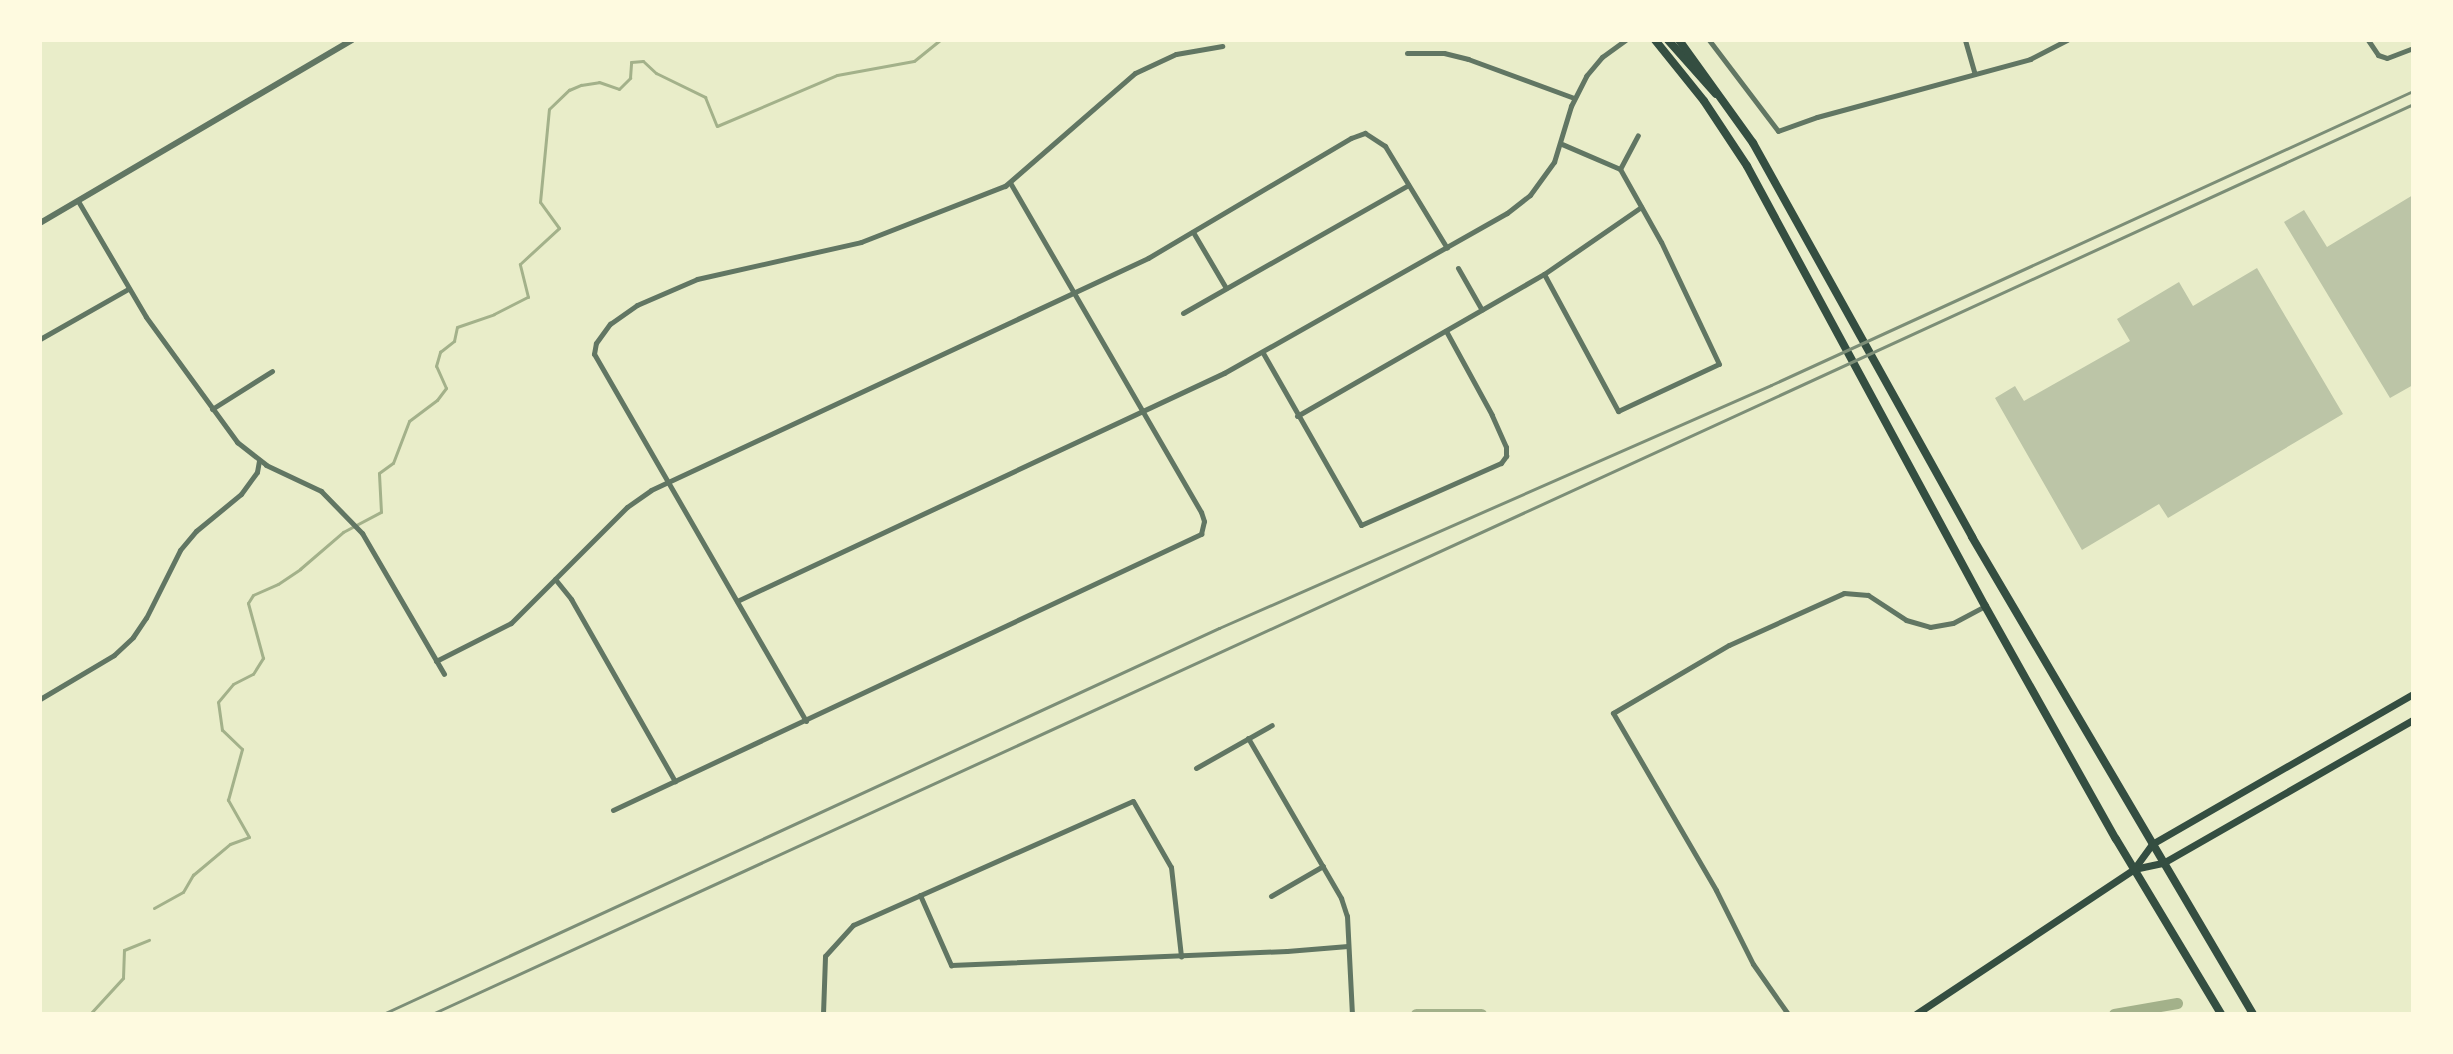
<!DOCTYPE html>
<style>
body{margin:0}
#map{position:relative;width:2453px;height:1054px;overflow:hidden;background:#e9edc9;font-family:"Source Sans 3",sans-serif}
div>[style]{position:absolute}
.stream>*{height:3px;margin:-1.5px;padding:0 1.5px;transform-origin:1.5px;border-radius:1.5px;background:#a3b18a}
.canal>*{height:11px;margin:-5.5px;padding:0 5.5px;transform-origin:5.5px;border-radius:5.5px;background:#a3b18a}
.building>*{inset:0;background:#bcc5a7}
.minor>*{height:5px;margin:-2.5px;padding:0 2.5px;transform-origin:2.5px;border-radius:2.5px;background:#617663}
.tertiary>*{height:6px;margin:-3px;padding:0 3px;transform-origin:3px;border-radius:3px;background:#617663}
.secondary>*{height:7px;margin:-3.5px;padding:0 3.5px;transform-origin:3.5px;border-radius:3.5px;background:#344e41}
.primary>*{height:8px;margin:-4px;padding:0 4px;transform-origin:4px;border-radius:4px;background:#344e41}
.rail>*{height:3px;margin:-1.5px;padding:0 1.5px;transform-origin:1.5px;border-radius:1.5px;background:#7c8e77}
span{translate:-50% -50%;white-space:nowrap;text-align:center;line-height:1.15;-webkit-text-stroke:8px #fefae0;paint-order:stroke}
.frame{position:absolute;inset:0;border:42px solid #fefae0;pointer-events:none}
</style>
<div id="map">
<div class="stream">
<div style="left:154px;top:908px;width:33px;rotate:-29deg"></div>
<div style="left:183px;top:892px;width:20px;rotate:-60deg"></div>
<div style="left:193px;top:875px;width:48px;rotate:-40deg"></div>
<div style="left:230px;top:844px;width:20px;rotate:-20deg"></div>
<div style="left:249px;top:837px;width:43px;rotate:-119.6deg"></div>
<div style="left:228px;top:800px;width:53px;rotate:-74.6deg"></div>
<div style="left:242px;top:749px;width:28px;rotate:-136deg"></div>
<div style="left:222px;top:730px;width:28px;rotate:-98deg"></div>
<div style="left:218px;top:702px;width:23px;rotate:-50deg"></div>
<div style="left:233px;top:684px;width:22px;rotate:-27deg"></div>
<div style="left:253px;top:674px;width:19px;rotate:-58deg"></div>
<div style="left:263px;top:658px;width:57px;rotate:-105.3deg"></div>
<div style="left:248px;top:603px;width:9px;rotate:-58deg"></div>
<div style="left:253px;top:595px;width:27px;rotate:-24deg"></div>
<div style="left:278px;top:584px;width:27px;rotate:-34deg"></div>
<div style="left:300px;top:569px;width:57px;rotate:-40.7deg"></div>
<div style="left:343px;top:532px;width:43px;rotate:-27.8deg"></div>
<div style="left:381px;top:512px;width:39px;rotate:-93deg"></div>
<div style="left:379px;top:473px;width:17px;rotate:-36deg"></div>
<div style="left:393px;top:463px;width:45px;rotate:-69.1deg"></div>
<div style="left:409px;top:421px;width:35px;rotate:-37deg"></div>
<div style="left:437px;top:400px;width:15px;rotate:-53deg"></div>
<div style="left:446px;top:388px;width:24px;rotate:-114deg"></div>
<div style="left:436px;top:366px;width:15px;rotate:-74deg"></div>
<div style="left:440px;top:352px;width:18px;rotate:-38deg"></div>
<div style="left:454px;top:341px;width:14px;rotate:-78deg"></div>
<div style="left:457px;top:327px;width:39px;rotate:-19deg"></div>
<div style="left:494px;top:314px;width:38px;rotate:-27deg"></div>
<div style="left:528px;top:297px;width:34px;rotate:-104deg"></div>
<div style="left:520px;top:264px;width:53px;rotate:-42.7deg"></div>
<div style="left:559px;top:228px;width:32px;rotate:-126deg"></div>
<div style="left:540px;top:202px;width:93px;rotate:-84.5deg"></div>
<div style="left:549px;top:109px;width:28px;rotate:-44deg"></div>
<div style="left:569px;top:90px;width:13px;rotate:-23deg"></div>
<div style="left:581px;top:85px;width:18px;rotate:-9deg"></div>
<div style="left:599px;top:82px;width:21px;rotate:19deg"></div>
<div style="left:619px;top:89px;width:16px;rotate:-45deg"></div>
<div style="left:630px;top:78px;width:16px;rotate:-86deg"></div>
<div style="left:631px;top:62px;width:12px;rotate:-5deg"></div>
<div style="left:643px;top:61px;width:18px;rotate:43deg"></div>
<div style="left:656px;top:73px;width:55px;rotate:26.1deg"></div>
<div style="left:705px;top:97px;width:31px;rotate:68deg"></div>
<div style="left:717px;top:126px;width:130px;rotate:-23deg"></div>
<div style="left:837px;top:75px;width:78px;rotate:-10.3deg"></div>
<div style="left:914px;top:61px;width:33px;rotate:-39deg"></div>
<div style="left:90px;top:1014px;width:49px;rotate:-47.5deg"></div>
<div style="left:123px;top:978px;width:28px;rotate:-88deg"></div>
<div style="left:124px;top:950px;width:27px;rotate:-22deg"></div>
</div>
<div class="canal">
<div style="left:1416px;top:1014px;width:65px"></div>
<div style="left:2114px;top:1014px;width:64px;rotate:-9.9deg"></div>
</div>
<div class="building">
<div style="clip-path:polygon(2413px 195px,2413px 385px,2390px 398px,2284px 222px,2304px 210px,2327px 247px)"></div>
<div style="clip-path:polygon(2257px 268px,2343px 414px,2168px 518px,2159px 504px,2082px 550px,1995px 398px,2015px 386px,2024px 401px,2130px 341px,2117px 319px,2179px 282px,2193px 306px)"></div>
</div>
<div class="minor">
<div style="left:1709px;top:40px;width:114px;rotate:52.8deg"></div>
<div style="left:1778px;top:131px;width:41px;rotate:-19.7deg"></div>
<div style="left:1817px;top:117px;width:221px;rotate:-15.2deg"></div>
<div style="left:2030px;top:59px;width:42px;rotate:-27.2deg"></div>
<div style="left:1965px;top:40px;width:35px;rotate:74deg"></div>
<div style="left:2368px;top:40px;width:18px;rotate:56deg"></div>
<div style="left:2378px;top:55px;width:9px;rotate:18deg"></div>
<div style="left:2387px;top:58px;width:28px;rotate:-21deg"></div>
<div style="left:1407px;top:53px;width:37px"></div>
<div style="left:1444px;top:53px;width:25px;rotate:14deg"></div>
<div style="left:1468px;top:59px;width:113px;rotate:20.2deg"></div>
<div style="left:1620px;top:169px;width:38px;rotate:-62deg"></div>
<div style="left:78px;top:201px;width:134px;rotate:59.6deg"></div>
<div style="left:146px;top:317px;width:155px;rotate:53.9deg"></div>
<div style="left:237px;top:442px;width:37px;rotate:38deg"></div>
<div style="left:266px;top:465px;width:61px;rotate:25.3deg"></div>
<div style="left:321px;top:491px;width:59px;rotate:45.7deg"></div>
<div style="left:362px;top:533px;width:163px;rotate:59.8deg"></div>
<div style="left:1193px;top:232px;width:65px;rotate:59.5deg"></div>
<div style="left:1458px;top:268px;width:48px;rotate:60.3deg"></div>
<div style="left:1544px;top:274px;width:156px;rotate:61.6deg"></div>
<div style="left:1618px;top:411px;width:111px;rotate:-25deg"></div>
<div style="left:1719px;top:364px;width:135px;rotate:-115.4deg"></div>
<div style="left:1661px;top:242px;width:84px;rotate:-119.3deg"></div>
<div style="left:1620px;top:169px;width:63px;rotate:-156.7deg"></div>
<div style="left:1183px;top:313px;width:259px;rotate:-29.6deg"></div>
<div style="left:40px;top:339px;width:101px;rotate:-29.6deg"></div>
<div style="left:1263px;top:353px;width:198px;rotate:60.3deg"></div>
<div style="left:1361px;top:525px;width:153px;rotate:-23.9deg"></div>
<div style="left:1501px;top:463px;width:9px;rotate:-54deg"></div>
<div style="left:1506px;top:456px;width:9px;rotate:-90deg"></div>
<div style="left:1506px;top:447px;width:35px;rotate:-114deg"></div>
<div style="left:1492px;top:415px;width:96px;rotate:-118.7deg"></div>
<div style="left:212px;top:409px;width:71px;rotate:-32.3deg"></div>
<div style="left:1297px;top:416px;width:285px;rotate:-29.9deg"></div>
<div style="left:1544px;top:274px;width:118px;rotate:-34.6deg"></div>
<div style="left:555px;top:579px;width:26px;rotate:51deg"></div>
<div style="left:571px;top:599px;width:210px;rotate:60.3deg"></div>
<div style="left:737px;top:601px;width:538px;rotate:-25.09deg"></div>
<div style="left:1224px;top:373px;width:325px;rotate:-29.5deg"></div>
<div style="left:1507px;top:213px;width:29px;rotate:-38deg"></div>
<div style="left:1530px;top:195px;width:41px;rotate:-54deg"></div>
<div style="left:1554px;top:162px;width:59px;rotate:-73.1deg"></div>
<div style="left:1571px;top:106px;width:34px;rotate:-63deg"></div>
<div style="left:1586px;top:76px;width:25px;rotate:-50deg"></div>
<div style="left:1602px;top:57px;width:29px;rotate:-36deg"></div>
<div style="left:436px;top:661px;width:84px;rotate:-26.9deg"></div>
<div style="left:511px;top:623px;width:164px;rotate:-45deg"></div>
<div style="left:627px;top:507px;width:29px;rotate:-35deg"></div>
<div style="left:651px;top:490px;width:548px;rotate:-25.02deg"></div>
<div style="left:1148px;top:258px;width:236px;rotate:-30.6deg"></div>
<div style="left:1351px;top:138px;width:15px;rotate:-20deg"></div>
<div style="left:1365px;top:133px;width:24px;rotate:33deg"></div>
<div style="left:1385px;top:146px;width:119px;rotate:58.7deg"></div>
<div style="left:40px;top:699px;width:86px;rotate:-30.7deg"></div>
<div style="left:114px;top:655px;width:26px;rotate:-43deg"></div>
<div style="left:133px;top:637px;width:23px;rotate:-56deg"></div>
<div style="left:146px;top:618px;width:76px;rotate:-63.4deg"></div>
<div style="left:180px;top:550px;width:25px;rotate:-50deg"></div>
<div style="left:196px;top:531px;width:58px;rotate:-39.4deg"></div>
<div style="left:241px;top:494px;width:27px;rotate:-54deg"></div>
<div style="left:257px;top:472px;width:11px;rotate:-80deg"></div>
<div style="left:806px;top:721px;width:424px;rotate:-120deg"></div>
<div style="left:594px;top:354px;width:11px;rotate:-80deg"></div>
<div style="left:596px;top:343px;width:24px;rotate:-54deg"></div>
<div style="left:610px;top:324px;width:33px;rotate:-35deg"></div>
<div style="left:637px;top:305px;width:65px;rotate:-23.4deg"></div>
<div style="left:697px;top:279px;width:168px;rotate:-12.7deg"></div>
<div style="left:861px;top:242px;width:155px;rotate:-21.3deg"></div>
<div style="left:1005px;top:186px;width:172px;rotate:-41deg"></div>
<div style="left:1135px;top:73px;width:45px;rotate:-24.9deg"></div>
<div style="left:1176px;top:54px;width:47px;rotate:-9.9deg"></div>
<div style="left:1248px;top:738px;width:185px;rotate:59.8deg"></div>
<div style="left:1341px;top:898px;width:19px;rotate:72deg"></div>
<div style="left:1347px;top:916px;width:98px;rotate:87.1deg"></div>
<div style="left:1196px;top:768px;width:87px;rotate:-29.5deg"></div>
<div style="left:613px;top:810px;width:650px;rotate:-25.14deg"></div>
<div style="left:1201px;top:534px;width:13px;rotate:-77deg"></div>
<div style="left:1204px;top:521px;width:9px;rotate:-108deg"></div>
<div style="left:1201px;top:512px;width:380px;rotate:-120.1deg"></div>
<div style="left:920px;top:895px;width:77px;rotate:66.1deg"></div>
<div style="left:951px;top:965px;width:336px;rotate:-2.4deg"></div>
<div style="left:1287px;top:951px;width:61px;rotate:-4.7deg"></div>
<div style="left:1271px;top:896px;width:60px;rotate:-30deg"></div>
<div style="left:823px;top:1014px;width:58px;rotate:-88deg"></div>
<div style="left:825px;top:956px;width:42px;rotate:-47.9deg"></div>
<div style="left:853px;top:925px;width:306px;rotate:-23.9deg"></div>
<div style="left:1133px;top:801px;width:76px;rotate:60.1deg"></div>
<div style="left:1171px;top:867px;width:90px;rotate:83.6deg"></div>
<div style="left:1788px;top:1014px;width:61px;rotate:-125deg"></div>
<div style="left:1753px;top:964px;width:83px;rotate:-116.6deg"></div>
<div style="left:1716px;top:890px;width:205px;rotate:-120.2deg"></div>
<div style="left:1613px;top:713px;width:134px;rotate:-30.4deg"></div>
<div style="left:1729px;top:645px;width:126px;rotate:-24.3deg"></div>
<div style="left:1844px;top:593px;width:24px;rotate:5deg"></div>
<div style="left:1868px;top:595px;width:45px;rotate:33.3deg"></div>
<div style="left:1906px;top:620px;width:25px;rotate:16deg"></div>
<div style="left:1930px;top:627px;width:23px;rotate:-10deg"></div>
<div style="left:1953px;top:623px;width:36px;rotate:-28deg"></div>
</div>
<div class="tertiary">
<div style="left:40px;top:223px;width:362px;rotate:-30.4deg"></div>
</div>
<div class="secondary">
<div style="left:2134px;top:869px;width:30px;rotate:-12deg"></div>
<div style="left:2163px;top:863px;width:288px;rotate:-29.8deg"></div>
<div style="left:1916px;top:1014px;width:262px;rotate:-33.6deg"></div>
<div style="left:2134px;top:869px;width:31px;rotate:-54deg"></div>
<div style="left:2152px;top:844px;width:301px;rotate:-29.9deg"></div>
</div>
<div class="primary">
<div style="left:1655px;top:40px;width:78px;rotate:51.2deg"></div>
<div style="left:1704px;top:101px;width:78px;rotate:56.5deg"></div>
<div style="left:1747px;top:166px;width:500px;rotate:61.59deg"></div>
<div style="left:1985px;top:606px;width:267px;rotate:60.7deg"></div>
<div style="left:2116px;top:839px;width:204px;rotate:59deg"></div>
<div style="left:1668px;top:40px;width:72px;rotate:48.4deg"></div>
<div style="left:1679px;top:40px;width:127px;rotate:54.3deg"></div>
<div style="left:1753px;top:143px;width:451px;rotate:60.9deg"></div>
<div style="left:1972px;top:537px;width:554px;rotate:59.5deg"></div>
</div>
<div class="rail">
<div style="left:383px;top:1014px;width:921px;rotate:-24.78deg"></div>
<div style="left:1219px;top:628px;width:603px;rotate:-23.76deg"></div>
<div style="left:1771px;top:385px;width:706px;rotate:-24.61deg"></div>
<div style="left:432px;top:1014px;width:2180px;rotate:-24.67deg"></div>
</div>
<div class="frame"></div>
</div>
